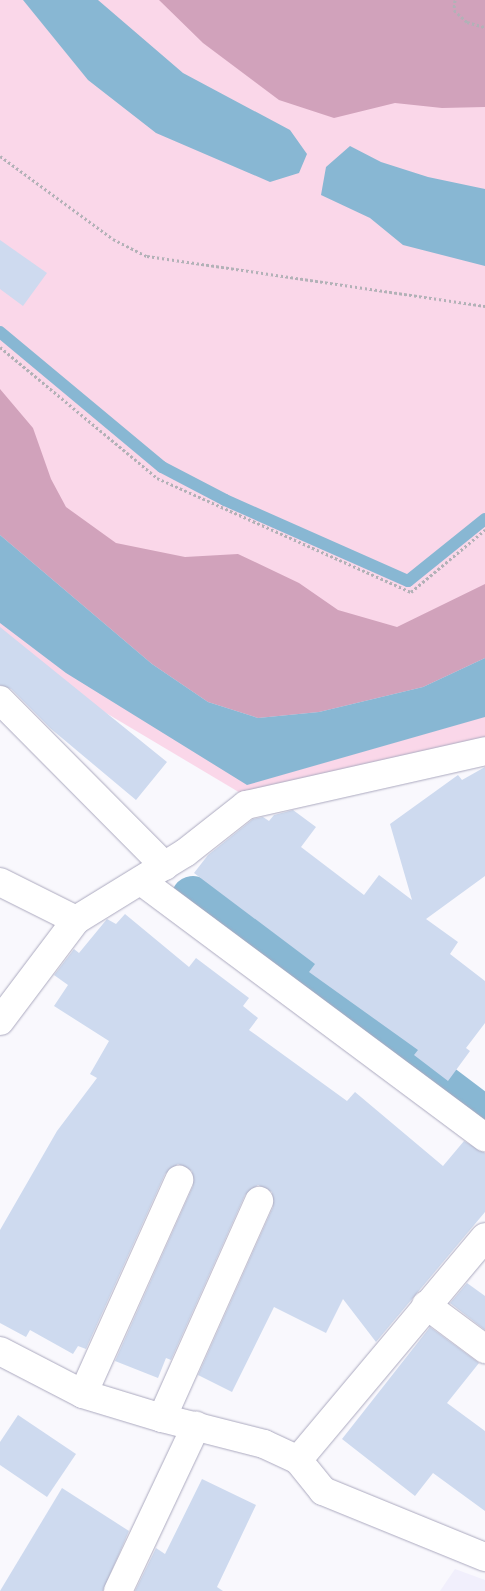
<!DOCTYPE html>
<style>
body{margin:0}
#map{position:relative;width:485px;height:1591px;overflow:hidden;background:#f9f8fd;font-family:Lora,serif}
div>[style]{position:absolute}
.built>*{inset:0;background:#f1effc}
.green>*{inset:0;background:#fad7e9}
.forest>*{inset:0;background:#d1a2bb}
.water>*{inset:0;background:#88b7d3}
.stream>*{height:12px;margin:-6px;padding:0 6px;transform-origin:6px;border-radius:6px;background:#88b7d3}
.canal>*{height:44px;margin:-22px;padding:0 22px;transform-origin:22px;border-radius:22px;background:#88b7d3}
.building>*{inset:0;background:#cedaef}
.path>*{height:3px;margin-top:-1.5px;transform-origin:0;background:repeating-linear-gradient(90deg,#b2b1b7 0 2.5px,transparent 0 5px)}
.roads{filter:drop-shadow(0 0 1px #aba9bf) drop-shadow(0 0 1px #aba9bf)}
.minor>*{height:28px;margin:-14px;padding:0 14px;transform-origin:14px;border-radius:14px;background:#fff}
span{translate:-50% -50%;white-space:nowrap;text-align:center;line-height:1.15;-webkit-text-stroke:4px #f9f8fd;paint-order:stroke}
</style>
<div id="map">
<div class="built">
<div style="clip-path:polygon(455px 1569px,485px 1580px,485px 1591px,440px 1591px)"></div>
</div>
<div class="green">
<div style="clip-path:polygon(0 0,485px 0,485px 738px,242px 794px,59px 685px,0 640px)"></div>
</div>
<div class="forest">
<div style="clip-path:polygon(159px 0,485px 0,485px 107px,442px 108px,395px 103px,334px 118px,279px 100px,203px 43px)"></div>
<div style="clip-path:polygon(0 389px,33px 428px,51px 479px,66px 507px,116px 543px,185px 557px,238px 554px,299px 583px,338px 610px,397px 627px,485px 584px,485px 658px,423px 687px,319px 712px,258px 718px,208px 702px,152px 664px,0 535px)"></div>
</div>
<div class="water">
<div style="clip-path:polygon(23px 0,98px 0,183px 73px,290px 130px,307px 154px,299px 173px,270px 182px,156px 133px,88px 80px)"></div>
<div style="clip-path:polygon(350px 146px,381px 162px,428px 177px,485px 189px,485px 266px,403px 245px,370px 218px,321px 195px,326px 167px)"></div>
<div style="clip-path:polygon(0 535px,152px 664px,208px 702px,258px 718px,319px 712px,423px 687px,485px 658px,485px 717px,247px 785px,66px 673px,0 623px)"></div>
</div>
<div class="stream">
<div style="left:0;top:332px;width:211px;rotate:39.8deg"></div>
<div style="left:162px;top:467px;width:71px;rotate:27.6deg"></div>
<div style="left:225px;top:500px;width:200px;rotate:23.9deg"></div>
<div style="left:408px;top:581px;width:99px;rotate:-38.8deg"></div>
</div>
<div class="canal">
<div style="left:193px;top:898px;width:366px;rotate:37.1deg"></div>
</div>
<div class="building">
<div style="clip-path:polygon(0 240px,47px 273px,23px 306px,0 289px)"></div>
<div style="clip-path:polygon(0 627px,167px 762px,136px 800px,50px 728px,11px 689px,0 685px)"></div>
<div style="clip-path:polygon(485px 767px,485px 876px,426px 919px,458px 942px,450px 954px,485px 981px,485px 1023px,466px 1048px,470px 1051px,448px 1081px,414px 1055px,418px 1050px,309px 972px,315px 964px,194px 873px,208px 855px,253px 819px,263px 817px,269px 821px,274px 815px,293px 810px,316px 827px,301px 847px,364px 895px,379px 875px,412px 900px,390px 824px,458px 775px,462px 780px)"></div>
<div style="clip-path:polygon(125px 914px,189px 967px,196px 958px,249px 998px,243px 1006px,258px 1018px,249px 1030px,347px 1101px,355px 1092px,443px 1166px,464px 1141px,485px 1153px,485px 1212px,376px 1342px,343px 1299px,326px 1333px,274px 1307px,232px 1392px,198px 1375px,273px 1207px,272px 1192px,258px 1185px,245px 1195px,171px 1360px,166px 1358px,158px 1378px,115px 1361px,193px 1186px,192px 1171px,178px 1164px,165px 1174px,86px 1349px,78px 1346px,73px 1354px,30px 1330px,26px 1337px,0 1323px,0 1230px,57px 1131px,97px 1078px,90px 1074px,109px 1041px,54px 1006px,68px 985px,54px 975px,74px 949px,79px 953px,107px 919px,116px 924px)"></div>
<div style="clip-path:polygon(467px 1283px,485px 1296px,485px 1330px,450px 1303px)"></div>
<div style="clip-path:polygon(430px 1327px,479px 1363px,447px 1403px,485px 1431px,485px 1511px,433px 1473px,415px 1496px,342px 1439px)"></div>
<div style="clip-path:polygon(18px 1415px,76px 1454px,47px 1497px,0 1465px,0 1442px)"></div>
<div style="clip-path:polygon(202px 1479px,256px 1505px,217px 1587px,223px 1591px,135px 1591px,156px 1548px,165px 1554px)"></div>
<div style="clip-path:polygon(62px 1488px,129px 1531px,103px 1591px,0 1591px)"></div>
</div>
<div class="path">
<div style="left:455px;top:0;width:10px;rotate:96deg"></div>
<div style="left:454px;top:10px;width:18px;rotate:43deg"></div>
<div style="left:467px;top:22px;width:19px;rotate:16deg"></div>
<div style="left:0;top:156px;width:140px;rotate:36.3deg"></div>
<div style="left:113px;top:239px;width:38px;rotate:27deg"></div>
<div style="left:147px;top:256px;width:342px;rotate:8.4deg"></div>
<div style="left:0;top:347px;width:204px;rotate:39.8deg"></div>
<div style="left:157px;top:478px;width:278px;rotate:24.2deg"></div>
<div style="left:411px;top:592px;width:97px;rotate:-40deg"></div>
</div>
<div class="roads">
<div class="minor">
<div style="left:0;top:700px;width:234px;rotate:45.2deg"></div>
<div style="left:141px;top:881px;width:429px;rotate:36.7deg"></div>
<div style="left:0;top:882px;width:85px;rotate:26.6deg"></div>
<div style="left:0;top:1021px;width:126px;rotate:-53deg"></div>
<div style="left:76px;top:920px;width:128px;rotate:-31.6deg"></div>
<div style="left:185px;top:853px;width:78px;rotate:-38.2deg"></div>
<div style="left:246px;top:805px;width:245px;rotate:-12.7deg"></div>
<div style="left:426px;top:1305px;width:74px;rotate:36.7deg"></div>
<div style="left:0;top:1351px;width:93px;rotate:27.4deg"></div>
<div style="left:83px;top:1394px;width:83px;rotate:16.9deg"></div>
<div style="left:162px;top:1418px;width:105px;rotate:14.3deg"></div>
<div style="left:264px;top:1444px;width:38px;rotate:25deg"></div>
<div style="left:298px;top:1460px;width:40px;rotate:51deg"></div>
<div style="left:323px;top:1491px;width:175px;rotate:22.2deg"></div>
<div style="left:83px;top:1394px;width:235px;rotate:-65.8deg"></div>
<div style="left:162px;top:1418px;width:238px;rotate:-65.9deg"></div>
<div style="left:298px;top:1460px;width:291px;rotate:-50deg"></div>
<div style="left:118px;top:1591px;width:183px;rotate:-64.7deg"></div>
</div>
</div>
</div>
